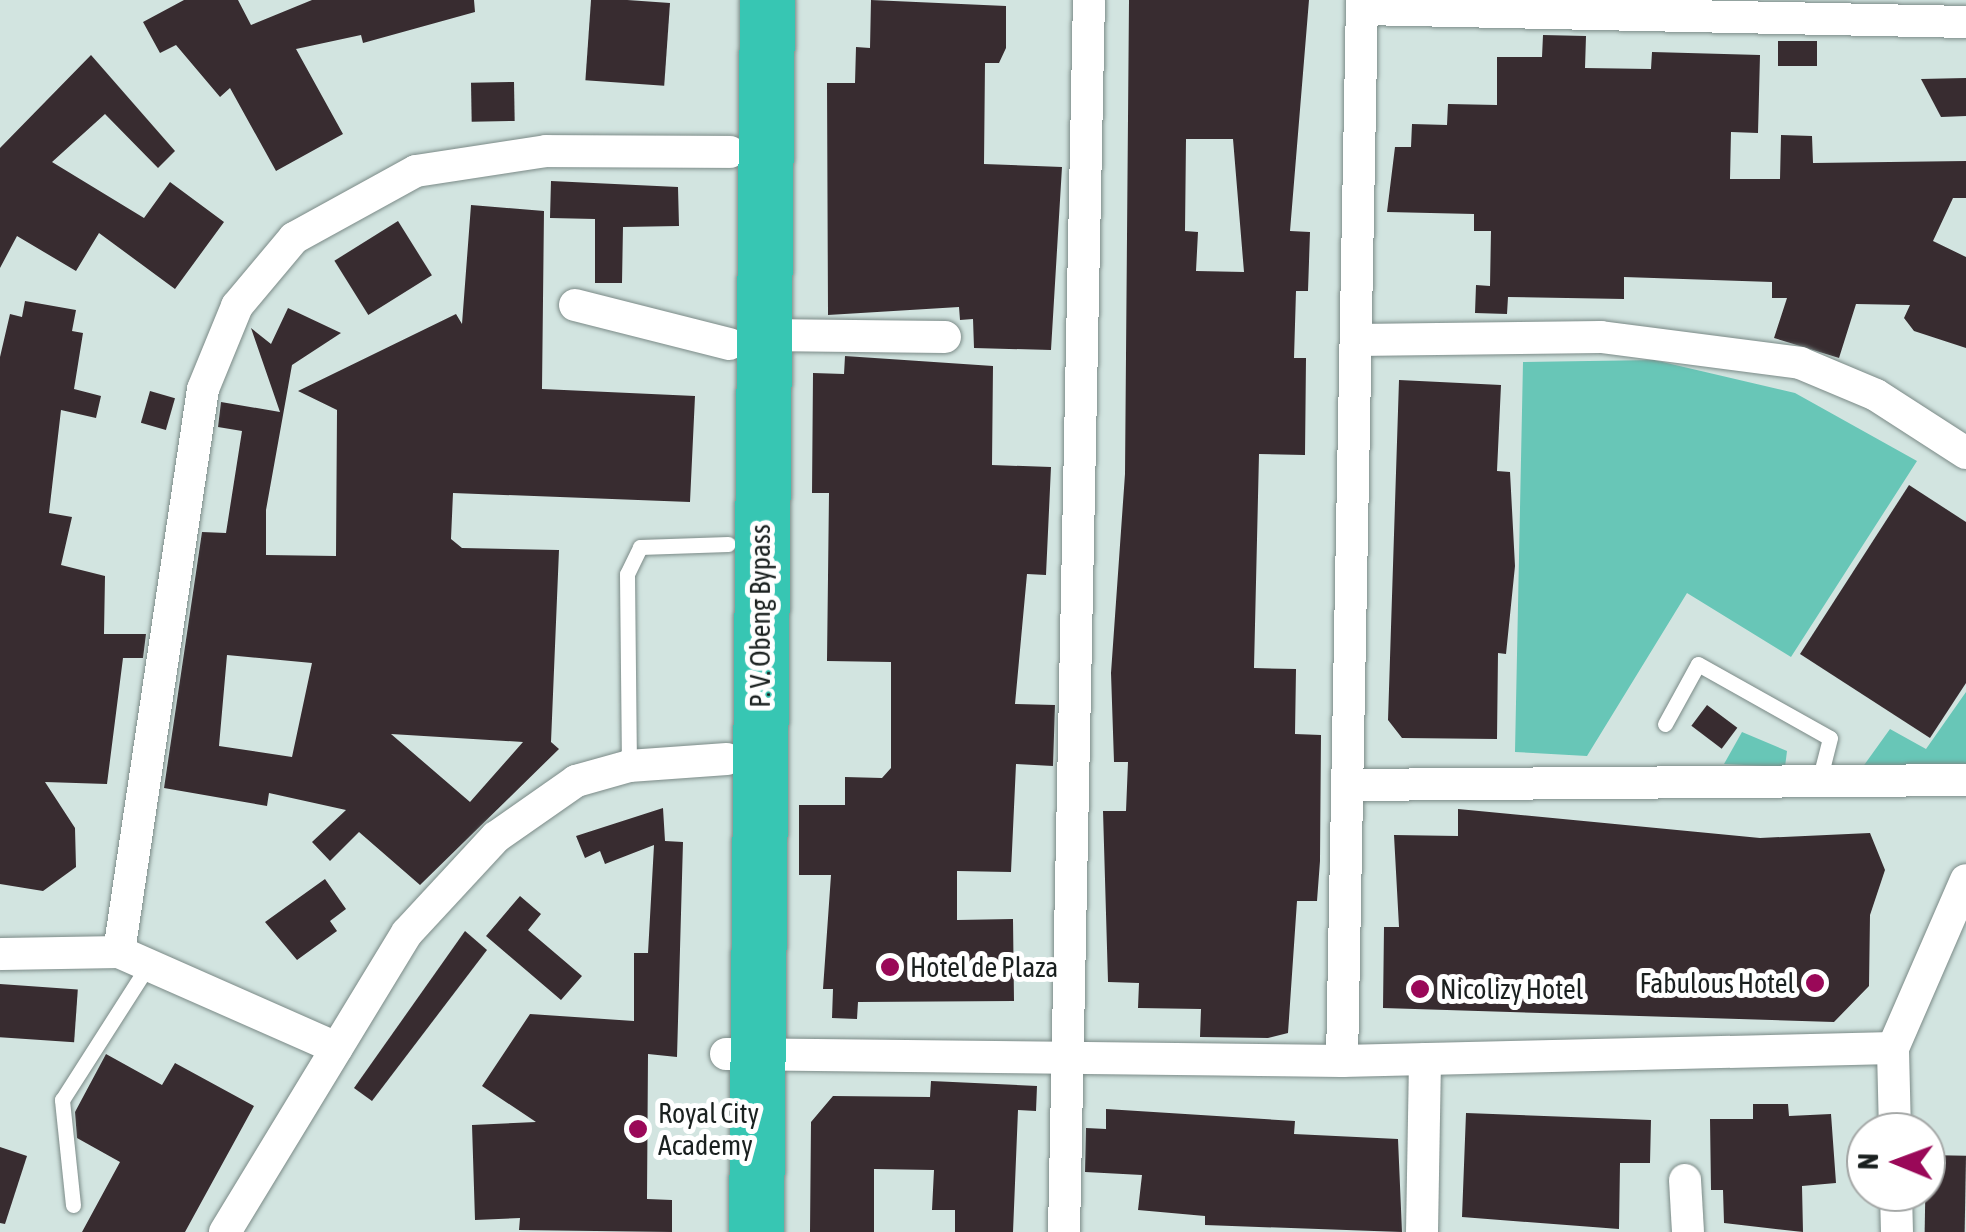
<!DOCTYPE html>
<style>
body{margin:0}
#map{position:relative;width:1966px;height:1232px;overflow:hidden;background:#d2e4e0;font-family:"Asap Condensed",sans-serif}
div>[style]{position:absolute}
.green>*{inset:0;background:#68c6b7}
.building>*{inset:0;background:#382c30;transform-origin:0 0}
.roads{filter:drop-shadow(0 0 2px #7b8a87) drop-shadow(0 0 2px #7b8a87)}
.lane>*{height:15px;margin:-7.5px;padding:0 7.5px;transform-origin:7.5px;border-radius:7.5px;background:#fff}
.street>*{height:32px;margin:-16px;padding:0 16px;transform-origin:16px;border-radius:16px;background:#fff}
.highway>*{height:55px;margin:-27.5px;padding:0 27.5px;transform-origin:27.5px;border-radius:27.5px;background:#37c6b3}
.dots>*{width:28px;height:28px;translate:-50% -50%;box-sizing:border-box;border:5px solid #fff;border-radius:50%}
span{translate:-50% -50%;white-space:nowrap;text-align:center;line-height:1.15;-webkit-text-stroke:10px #fff;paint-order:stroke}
.street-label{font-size:28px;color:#1a201f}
.poi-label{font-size:28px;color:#1a201f}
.left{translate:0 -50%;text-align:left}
.right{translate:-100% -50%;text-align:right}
.north{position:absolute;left:1846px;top:1112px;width:100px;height:100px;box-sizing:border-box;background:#fff;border:2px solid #a3a6a5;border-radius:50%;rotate:271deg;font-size:28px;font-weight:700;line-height:40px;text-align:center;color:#1a201f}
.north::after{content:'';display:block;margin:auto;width:35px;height:45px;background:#9a0858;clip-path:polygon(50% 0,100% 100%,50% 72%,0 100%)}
</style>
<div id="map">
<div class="green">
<div style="clip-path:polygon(1654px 360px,1795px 393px,1917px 461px,1791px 657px,1687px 593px,1587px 756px,1515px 752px,1523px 362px)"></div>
<div style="clip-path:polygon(1966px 692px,1966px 767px,1862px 768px,1890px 729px,1926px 749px)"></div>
<div style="clip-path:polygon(1742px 732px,1787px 751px,1785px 767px,1724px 764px)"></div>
</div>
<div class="building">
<div style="clip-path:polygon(184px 0,238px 0,251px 25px,312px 0,474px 0,475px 12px,363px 43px,361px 35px,296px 49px,343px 134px,276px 171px,230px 88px,220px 97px,176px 45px,160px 53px,143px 22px)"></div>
<div style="clip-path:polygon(871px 0,1006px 6px,1006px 48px,999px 63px,985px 63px,984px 164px,1062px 167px,1051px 350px,974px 348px,973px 319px,960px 320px,959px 307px,828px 315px,827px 83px,855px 83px,856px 47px,870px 48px)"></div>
<div style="clip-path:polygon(evenodd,1129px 0,1309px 0,1290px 231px,1310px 232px,1308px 291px,1296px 291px,1294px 358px,1306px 358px,1305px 455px,1259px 454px,1254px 668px,1296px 669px,1295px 734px,1321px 735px,1320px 861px,1317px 901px,1297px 901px,1288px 1033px,1268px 1038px,1200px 1037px,1201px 1009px,1138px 1008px,1139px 983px,1108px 982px,1103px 811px,1126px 811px,1128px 762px,1114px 762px,1111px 673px,1125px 474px,1129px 0,1186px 139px,1233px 139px,1244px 272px,1196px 271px,1198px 232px,1185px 231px,1186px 139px)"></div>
<div style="left:670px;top:3px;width:83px;height:79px;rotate:94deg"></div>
<div style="clip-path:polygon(1543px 35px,1586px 36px,1585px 68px,1651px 69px,1652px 52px,1760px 55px,1758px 133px,1731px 132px,1730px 179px,1780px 179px,1781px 135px,1812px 136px,1813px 163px,1966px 161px,1966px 198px,1953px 198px,1933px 241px,1966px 257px,1966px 348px,1914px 331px,1904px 318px,1910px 305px,1856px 304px,1839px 358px,1774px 338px,1787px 298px,1772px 298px,1772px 282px,1624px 277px,1624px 299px,1508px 297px,1507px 314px,1475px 313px,1476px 285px,1490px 286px,1491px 231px,1474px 231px,1474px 214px,1387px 212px,1395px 147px,1411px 147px,1412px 124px,1447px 125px,1448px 104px,1497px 105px,1497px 57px,1542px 57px)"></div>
<div style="left:1778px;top:41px;width:39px;height:25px"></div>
<div style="clip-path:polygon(91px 55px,175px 151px,158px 168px,105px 114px,52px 162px,144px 218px,170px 182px,224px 222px,175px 289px,99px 233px,76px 271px,17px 236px,0 268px,0 148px)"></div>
<div style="clip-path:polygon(1966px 78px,1966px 116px,1941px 117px,1921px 79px)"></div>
<div style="left:514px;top:82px;width:39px;height:43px;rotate:89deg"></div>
<div style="clip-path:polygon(551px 181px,678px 187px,679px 226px,623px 227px,622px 283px,595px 283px,595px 219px,550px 218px)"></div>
<div style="clip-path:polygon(evenodd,471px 205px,544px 211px,542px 389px,695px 396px,690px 502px,453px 493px,451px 539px,462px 548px,559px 550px,551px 742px,559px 749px,420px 885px,359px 832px,330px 861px,312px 842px,346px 810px,269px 793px,267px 806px,164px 788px,202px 532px,226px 533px,242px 431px,218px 427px,221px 402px,280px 412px,251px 328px,271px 344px,288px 308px,341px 333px,292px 365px,266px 510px,266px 555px,336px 556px,337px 410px,298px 391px,456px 314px,462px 324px,471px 205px,227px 655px,312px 663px,292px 757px,219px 746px,227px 655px,471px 205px,391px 734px,523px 742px,470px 802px,391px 734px)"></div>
<div style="left:398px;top:221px;width:64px;height:75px;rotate:58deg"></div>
<div style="clip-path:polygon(25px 301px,76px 310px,72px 331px,83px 333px,74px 389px,101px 396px,96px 418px,61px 410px,49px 513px,72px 517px,61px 565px,105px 576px,104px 634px,146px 634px,143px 658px,123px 658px,107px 784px,45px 782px,75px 828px,76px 867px,43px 891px,0 884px,0 357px,10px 314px,22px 317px)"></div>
<div style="clip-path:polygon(845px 356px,993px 366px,992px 465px,1051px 467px,1046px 575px,1027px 574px,1015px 704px,1055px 705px,1053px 766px,1016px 764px,1011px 872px,957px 871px,957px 920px,1013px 919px,1014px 1001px,858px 1002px,857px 1019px,832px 1018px,833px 989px,823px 989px,831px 875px,799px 875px,799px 805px,845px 805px,845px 777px,882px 778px,891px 768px,891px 662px,827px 661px,829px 493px,812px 493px,813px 373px,844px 374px)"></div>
<div style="clip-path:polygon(1399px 380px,1501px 385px,1497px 471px,1510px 472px,1515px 566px,1506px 654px,1498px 653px,1497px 739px,1402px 738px,1388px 720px)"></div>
<div style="left:150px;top:391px;width:26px;height:33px;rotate:16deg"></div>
<div style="clip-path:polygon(1909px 485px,1966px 522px,1966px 683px,1930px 738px,1800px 654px)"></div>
<div style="left:1707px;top:705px;width:38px;height:26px;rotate:37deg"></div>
<div style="clip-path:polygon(663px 808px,665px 841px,683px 842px,677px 1057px,648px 1054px,647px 1199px,672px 1200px,672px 1232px,519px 1230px,520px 1218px,475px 1220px,472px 1125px,536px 1122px,482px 1086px,530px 1014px,634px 1021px,634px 953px,648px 953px,654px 845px,605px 864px,600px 851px,585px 858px,576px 836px)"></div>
<div style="clip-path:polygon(1458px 809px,1760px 838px,1870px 833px,1885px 870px,1870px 915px,1869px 986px,1834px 1022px,1383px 1008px,1384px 927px,1399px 927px,1394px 835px,1458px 836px)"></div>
<div style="clip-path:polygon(325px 879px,346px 909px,330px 921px,337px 931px,297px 960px,265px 922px)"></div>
<div style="clip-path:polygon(520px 896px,541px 914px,528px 930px,582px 976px,561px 1000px,486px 936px)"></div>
<div style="clip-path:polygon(465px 931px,487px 950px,372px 1101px,354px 1088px)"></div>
<div style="left:0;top:984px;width:78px;height:53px;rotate:4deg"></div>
<div style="clip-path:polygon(106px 1054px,162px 1085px,175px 1063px,254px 1106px,185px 1232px,82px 1232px,120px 1162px,77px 1138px,75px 1112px)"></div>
<div style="clip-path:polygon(931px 1081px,1037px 1086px,1036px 1111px,1018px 1110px,1013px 1232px,955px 1232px,955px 1210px,932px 1210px,934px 1170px,874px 1169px,874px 1232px,810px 1232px,811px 1122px,833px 1096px,930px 1097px)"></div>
<div style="clip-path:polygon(1753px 1104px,1788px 1104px,1789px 1116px,1831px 1114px,1836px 1183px,1802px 1186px,1803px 1232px,1724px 1223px,1723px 1190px,1711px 1190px,1710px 1119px,1753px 1119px)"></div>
<div style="clip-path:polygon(1106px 1109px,1295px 1121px,1294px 1134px,1398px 1139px,1402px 1232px,1205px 1225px,1205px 1216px,1138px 1210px,1142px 1175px,1085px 1172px,1086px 1128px,1106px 1129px)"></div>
<div style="clip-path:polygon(1466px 1113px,1651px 1120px,1650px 1163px,1620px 1163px,1619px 1229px,1462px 1217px)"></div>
<div style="clip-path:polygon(0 1147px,27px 1156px,5px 1224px,0 1223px)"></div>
<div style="left:1926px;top:1155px;width:40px;height:77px;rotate:1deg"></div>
</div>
<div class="roads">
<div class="lane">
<div style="left:1665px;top:724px;width:68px;rotate:-61.2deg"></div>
<div style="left:1698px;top:664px;width:151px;rotate:29.3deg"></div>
<div style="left:1830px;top:738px;width:44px;rotate:104.3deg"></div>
<div style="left:629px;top:766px;width:192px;rotate:-90.6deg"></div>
<div style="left:627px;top:574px;width:30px;rotate:-64deg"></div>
<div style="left:640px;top:547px;width:88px;rotate:-2deg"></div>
<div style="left:73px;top:1205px;width:106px;rotate:-96deg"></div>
<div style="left:62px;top:1100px;width:161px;rotate:-57.4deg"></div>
</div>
<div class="street">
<div style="left:1362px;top:9px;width:604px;rotate:1.23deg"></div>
<div style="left:575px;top:305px;width:159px;rotate:14.2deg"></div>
<div style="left:763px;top:335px;width:182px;rotate:0.6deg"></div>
<div style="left:1357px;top:340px;width:244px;rotate:-0.7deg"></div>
<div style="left:1601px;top:337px;width:201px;rotate:7.4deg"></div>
<div style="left:1800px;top:363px;width:82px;rotate:22.8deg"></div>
<div style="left:1876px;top:395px;width:107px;rotate:32.8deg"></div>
<div style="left:1347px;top:785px;width:619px;rotate:-0.46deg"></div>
<div style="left:119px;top:952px;width:569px;rotate:-81.51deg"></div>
<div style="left:203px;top:389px;width:90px;rotate:-67.7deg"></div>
<div style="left:237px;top:306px;width:89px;rotate:-50deg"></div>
<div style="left:294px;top:238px;width:139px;rotate:-28.8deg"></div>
<div style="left:416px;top:171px;width:132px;rotate:-8.7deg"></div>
<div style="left:546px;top:151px;width:184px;rotate:0.3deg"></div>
<div style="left:0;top:954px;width:119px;rotate:-1deg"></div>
<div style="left:119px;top:952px;width:238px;rotate:23.8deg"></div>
<div style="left:726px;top:1054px;width:616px;rotate:0.65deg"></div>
<div style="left:1342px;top:1061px;width:551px;rotate:-1.35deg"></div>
<div style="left:1342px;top:1061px;width:1061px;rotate:-88.92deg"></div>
<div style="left:1895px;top:1132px;width:84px;rotate:-91.4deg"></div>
<div style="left:1893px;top:1048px;width:183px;rotate:-66.5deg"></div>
<div style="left:1685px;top:1180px;width:52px;rotate:86.7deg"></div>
<div style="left:1896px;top:1192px;width:40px;rotate:88.6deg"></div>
<div style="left:225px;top:1232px;width:350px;rotate:-58.7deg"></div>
<div style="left:407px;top:933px;width:131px;rotate:-47.2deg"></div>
<div style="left:496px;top:837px;width:98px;rotate:-35deg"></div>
<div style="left:576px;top:781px;width:55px;rotate:-15.8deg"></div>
<div style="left:629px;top:766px;width:98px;rotate:-4.1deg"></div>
<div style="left:1064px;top:1232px;width:1232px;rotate:-88.84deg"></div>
<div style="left:1422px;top:1232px;width:173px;rotate:-89deg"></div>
</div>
<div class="highway">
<div style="left:756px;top:1232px;width:1232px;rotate:-89.49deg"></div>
</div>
</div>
<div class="dots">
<div style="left:890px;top:967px;background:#9a0858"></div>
<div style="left:1815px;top:983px;background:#9a0858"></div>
<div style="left:1420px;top:989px;background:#9a0858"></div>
<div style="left:638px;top:1129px;background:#9a0858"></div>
</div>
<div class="street-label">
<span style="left:760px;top:616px;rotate:-90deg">P. V. Obeng Bypass</span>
</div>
<div class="poi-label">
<span class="left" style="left:910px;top:967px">Hotel de Plaza</span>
<span class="right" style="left:1795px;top:983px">Fabulous Hotel</span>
<span class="left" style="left:1440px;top:989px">Nicolizy Hotel</span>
<span class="left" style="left:658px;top:1129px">Royal City<br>Academy</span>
</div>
<div class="north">N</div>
</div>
